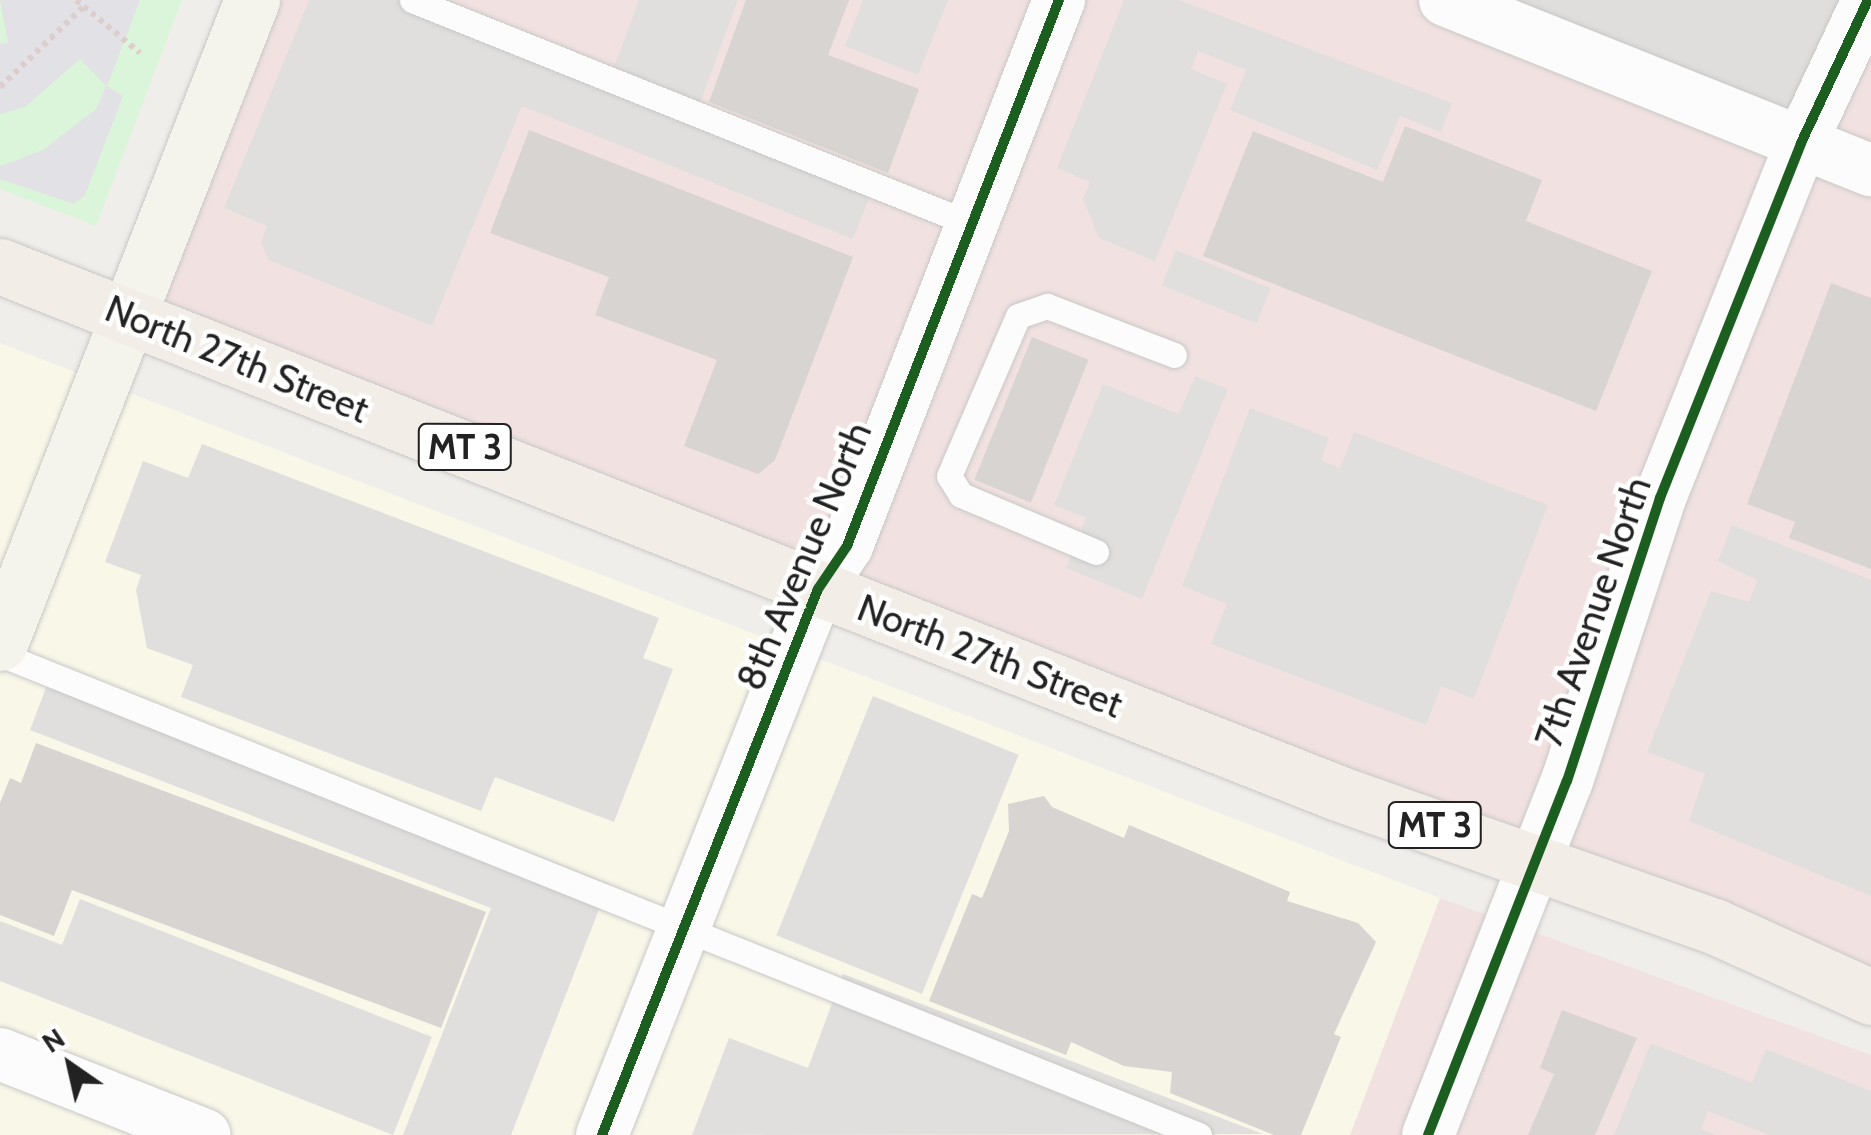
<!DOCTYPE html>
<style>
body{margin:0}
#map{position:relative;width:1871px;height:1135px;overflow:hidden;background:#f0eeeb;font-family:Cabin,sans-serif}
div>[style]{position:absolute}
.residential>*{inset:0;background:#dfdedc}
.commercial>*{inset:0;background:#f1e2e1}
.education>*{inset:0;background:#f8f7e8}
.park>*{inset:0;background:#daf5d9}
.parking>*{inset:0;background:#e0dfde;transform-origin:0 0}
.plaza>*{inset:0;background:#e2e1e5}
.building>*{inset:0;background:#d7d4d2;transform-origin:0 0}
.path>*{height:6px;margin-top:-3px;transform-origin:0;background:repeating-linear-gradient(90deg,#dccecd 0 5px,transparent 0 10px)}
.roads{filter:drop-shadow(0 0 2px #c9c8c7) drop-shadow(0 0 2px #c9c8c7)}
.lane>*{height:25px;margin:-12.5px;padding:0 12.5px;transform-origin:12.5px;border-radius:12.5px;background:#fdfcfc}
.street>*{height:52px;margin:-26px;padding:0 26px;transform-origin:26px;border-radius:26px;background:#fdfcfc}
.secondary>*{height:55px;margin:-27.5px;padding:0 27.5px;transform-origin:27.5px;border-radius:27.5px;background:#f4f4ed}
.primary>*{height:55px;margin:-27.5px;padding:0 27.5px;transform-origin:27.5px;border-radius:27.5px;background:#f2ede7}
.cycleway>*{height:10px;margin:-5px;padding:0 5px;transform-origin:5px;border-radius:5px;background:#1b5e20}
span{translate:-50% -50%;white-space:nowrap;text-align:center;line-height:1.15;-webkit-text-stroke:9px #fff;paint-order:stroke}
.shield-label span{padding:2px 8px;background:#fff;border:2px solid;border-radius:8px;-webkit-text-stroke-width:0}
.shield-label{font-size:35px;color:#222;font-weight:700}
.street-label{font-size:38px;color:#222}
.north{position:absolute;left:20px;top:1015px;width:100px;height:100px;-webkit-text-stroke:8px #fff;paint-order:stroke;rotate:326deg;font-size:28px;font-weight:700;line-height:40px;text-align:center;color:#222}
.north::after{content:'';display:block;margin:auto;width:35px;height:45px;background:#222;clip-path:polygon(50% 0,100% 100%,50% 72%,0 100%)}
</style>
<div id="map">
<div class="residential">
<div style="clip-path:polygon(1438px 0,1862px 0,1801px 143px)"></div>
</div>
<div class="commercial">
<div style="clip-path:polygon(245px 0,1435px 0,1801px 142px,1871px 0,1871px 993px,127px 315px)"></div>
<div style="clip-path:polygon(1440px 898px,1871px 1055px,1871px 1135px,1350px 1135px)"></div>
</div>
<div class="education">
<div style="clip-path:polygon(0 343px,1440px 898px,1350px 1135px,0 1135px)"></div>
</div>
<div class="park">
<div style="clip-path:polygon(0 0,182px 0,96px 226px,0 189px)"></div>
</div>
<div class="parking">
<div style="clip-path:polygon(309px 0,412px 0,609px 81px,639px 0,738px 0,696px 114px,874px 186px,853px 239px,522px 106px,432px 326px,269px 260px,261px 242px,267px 226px,224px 208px)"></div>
<div style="clip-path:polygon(863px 0,948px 0,918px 75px,845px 46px)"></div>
<div style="clip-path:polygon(1124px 0,1179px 0,1452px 103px,1441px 132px,1400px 116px,1377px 170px,1230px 110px,1246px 70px,1198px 51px,1191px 69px,1227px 84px,1155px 261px,1099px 238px,1083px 199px,1090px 182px,1057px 168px)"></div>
<div style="left:1176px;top:250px;width:102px;height:38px;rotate:22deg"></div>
<div style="clip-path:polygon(1195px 376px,1228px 389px,1142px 599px,1066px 568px,1086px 518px,1054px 505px,1103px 384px,1179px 414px)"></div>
<div style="clip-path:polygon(1250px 408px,1329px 438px,1321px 460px,1340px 468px,1354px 432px,1548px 505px,1474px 699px,1441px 686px,1426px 725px,1211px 644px,1227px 604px,1182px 586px)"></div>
<div style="clip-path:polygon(202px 444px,659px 618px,643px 658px,673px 669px,614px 822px,495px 777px,481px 811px,181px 697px,193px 665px,147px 648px,136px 590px,141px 575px,105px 562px,143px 461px,188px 478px)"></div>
<div style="clip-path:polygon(1732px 525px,1871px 580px,1871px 896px,1689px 821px,1705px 774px,1647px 752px,1711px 591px,1749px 602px,1757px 580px,1718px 561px)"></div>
<div style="clip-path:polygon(55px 664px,609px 884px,511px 1135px,403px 1135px,491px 908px,30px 730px)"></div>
<div style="left:873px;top:696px;width:157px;height:258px;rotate:22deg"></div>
<div style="clip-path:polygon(80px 899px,432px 1037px,393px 1135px,0 981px,0 921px,62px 945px)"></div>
<div style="clip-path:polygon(843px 974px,1263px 1134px,692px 1135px,729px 1038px,808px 1068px)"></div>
<div style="clip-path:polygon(1651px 1043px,1752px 1083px,1766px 1049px,1871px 1091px,1871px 1135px,1769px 1135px,1708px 1111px,1701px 1129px,1716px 1135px,1614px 1135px)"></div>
</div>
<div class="plaza">
<div style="clip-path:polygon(0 0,140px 0,107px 86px,123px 96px,85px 195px,74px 204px,0 179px,0 166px,43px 150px,96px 109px,106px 86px,80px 59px,25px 107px,0 114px,0 44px,8px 43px)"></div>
</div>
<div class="building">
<div style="clip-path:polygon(746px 0,849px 0,828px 55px,919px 89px,888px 173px,709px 102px)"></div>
<div style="clip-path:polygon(1405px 126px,1542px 180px,1526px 221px,1652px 271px,1596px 411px,1203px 256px,1253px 131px,1383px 182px)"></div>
<div style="clip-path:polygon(529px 130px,853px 257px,775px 460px,758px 474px,684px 446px,717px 360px,595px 315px,609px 277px,490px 233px)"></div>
<div style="clip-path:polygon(1831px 283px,1871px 298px,1871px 569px,1789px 538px,1795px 522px,1747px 504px)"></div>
<div style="left:1032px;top:337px;width:61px;height:154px;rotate:22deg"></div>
<div style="clip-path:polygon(36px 743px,486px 912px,441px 1028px,72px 890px,54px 936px,0 915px,0 803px,10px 778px,21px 783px)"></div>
<div style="clip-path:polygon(1044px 796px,1052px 807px,1124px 838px,1129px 825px,1290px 892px,1287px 901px,1358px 923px,1376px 942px,1334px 1034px,1341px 1037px,1301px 1135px,1274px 1135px,1170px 1093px,1172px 1072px,1124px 1066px,1071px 1042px,1066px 1055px,929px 1001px,972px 894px,982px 898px,1009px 831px,1008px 804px)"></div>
<div style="clip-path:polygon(1562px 1010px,1637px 1038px,1595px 1135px,1528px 1135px,1554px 1074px,1540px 1068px)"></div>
</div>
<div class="path">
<div style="left:76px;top:0;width:83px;rotate:39.6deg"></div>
<div style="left:0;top:87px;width:115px;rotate:-43.9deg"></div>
</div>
<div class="roads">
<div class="lane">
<div style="left:412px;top:0;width:600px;rotate:21.82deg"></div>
<div style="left:1096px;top:552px;width:147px;rotate:-157.1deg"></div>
<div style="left:961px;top:495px;width:22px;rotate:-122deg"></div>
<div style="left:949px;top:476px;width:174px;rotate:-66.7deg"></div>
<div style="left:1018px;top:316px;width:31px;rotate:-19deg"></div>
<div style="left:1047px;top:306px;width:136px;rotate:21.1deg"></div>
<div style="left:0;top:654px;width:1292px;rotate:21.86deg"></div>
</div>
<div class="street">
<div style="left:1445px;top:0;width:459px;rotate:21.8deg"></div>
<div style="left:0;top:1054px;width:220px;rotate:21.6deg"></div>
<div style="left:602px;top:1135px;width:587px;rotate:-68.42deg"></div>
<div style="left:818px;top:589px;width:52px;rotate:-56deg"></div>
<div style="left:847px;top:546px;width:586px;rotate:-68.78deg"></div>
<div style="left:1428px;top:1135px;width:380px;rotate:-68.6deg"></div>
<div style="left:1567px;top:781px;width:298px;rotate:-71.8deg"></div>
<div style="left:1660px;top:498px;width:382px;rotate:-68.3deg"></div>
<div style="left:1801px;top:143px;width:158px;rotate:-64.9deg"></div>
</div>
<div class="secondary">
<div style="left:0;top:643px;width:691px;rotate:-68.6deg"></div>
</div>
<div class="primary">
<div style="left:0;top:266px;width:1435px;rotate:21.5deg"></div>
<div style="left:1335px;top:792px;width:404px;rotate:19.5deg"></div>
<div style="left:1716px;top:927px;width:170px;rotate:24.3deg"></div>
</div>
</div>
<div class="cycleway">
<div style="left:602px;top:1135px;width:587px;rotate:-68.42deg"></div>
<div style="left:818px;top:589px;width:52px;rotate:-56deg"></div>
<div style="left:847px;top:546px;width:586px;rotate:-68.78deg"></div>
<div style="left:1428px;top:1135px;width:380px;rotate:-68.6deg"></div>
<div style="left:1567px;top:781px;width:298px;rotate:-71.8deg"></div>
<div style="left:1660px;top:498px;width:382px;rotate:-68.3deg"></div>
<div style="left:1801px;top:143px;width:158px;rotate:-64.9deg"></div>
</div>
<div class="shield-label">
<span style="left:465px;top:447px">MT 3</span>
<span style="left:1435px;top:825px">MT 3</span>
</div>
<div class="street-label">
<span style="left:237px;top:359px;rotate:22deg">North 27th Street</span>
<span style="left:804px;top:556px;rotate:-67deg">8th Avenue North</span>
<span style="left:1593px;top:612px;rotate:-71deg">7th Avenue North</span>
<span style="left:990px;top:656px;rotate:21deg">North 27th Street</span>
</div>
<div class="north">N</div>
</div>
